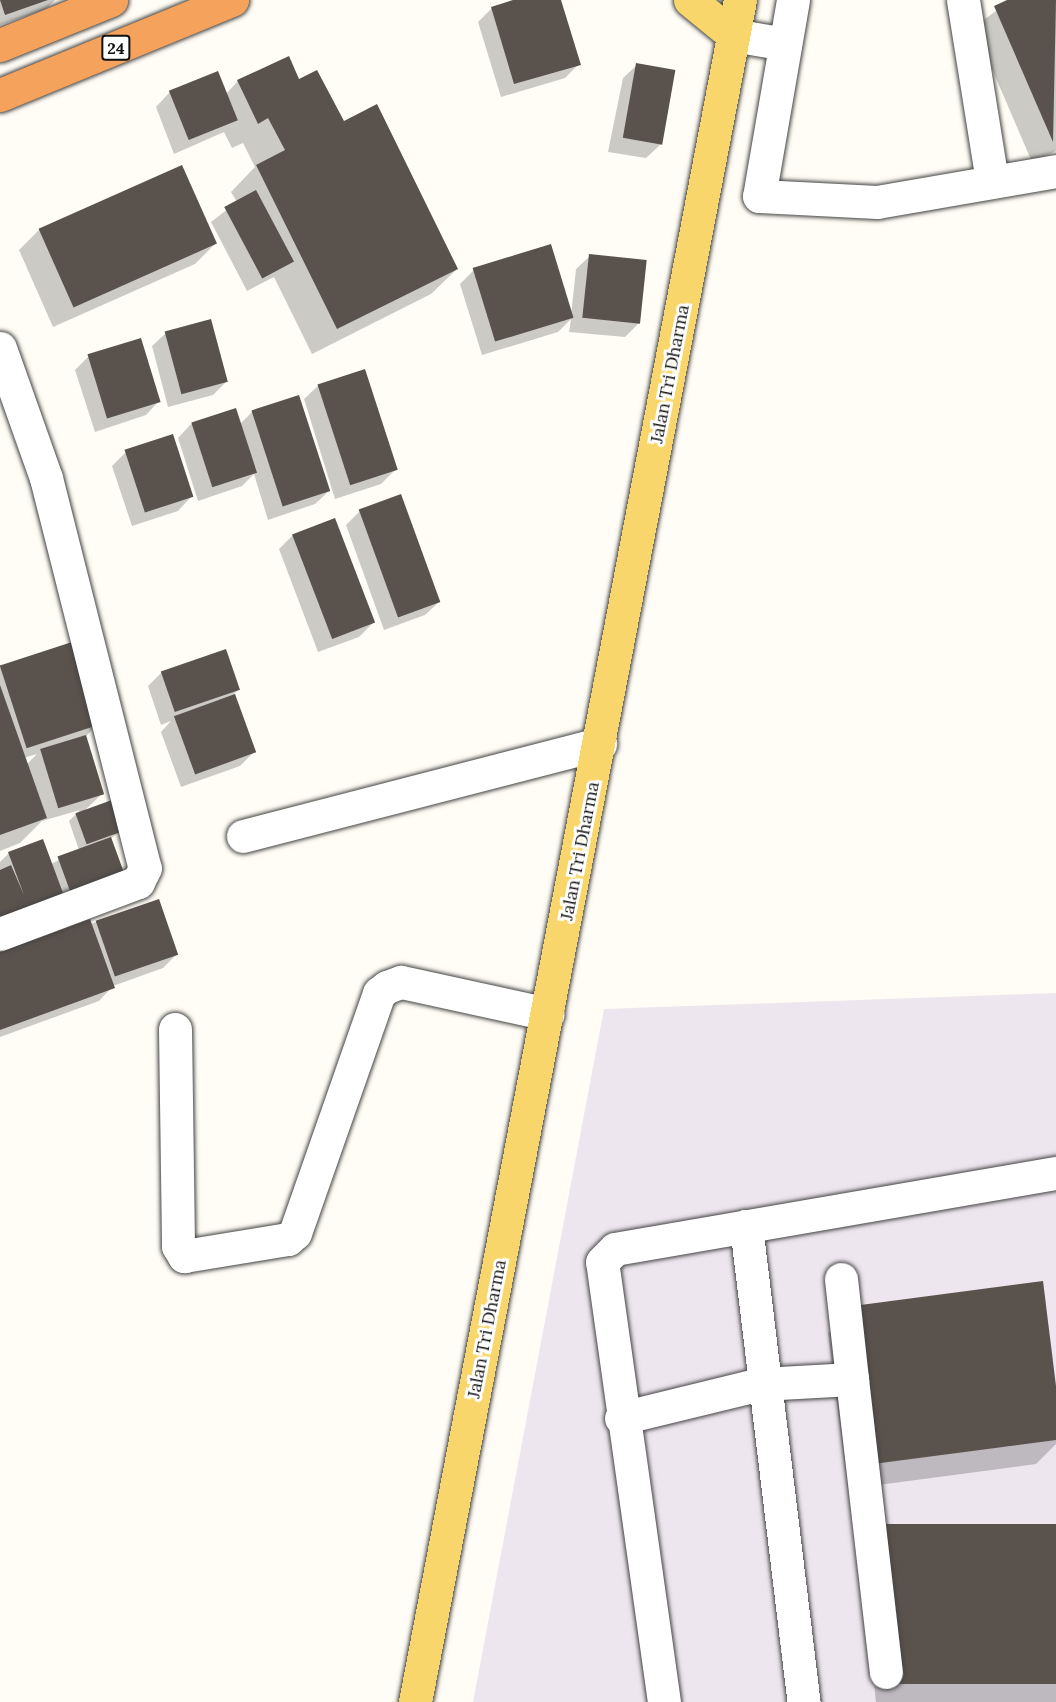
<!DOCTYPE html>
<style>
body{margin:0}
#map{position:relative;width:1056px;height:1702px;overflow:hidden;background:#fffdf5;font-family:Lora,serif}
div>[style]{position:absolute}
.industrial>*{inset:0;background:#eee6ef}
.shadow>*{inset:0;background:#0003}
.building>*{inset:0;background:#5a524d;transform-origin:0 0}
.roads{filter:drop-shadow(0 0 2px #444) drop-shadow(0 0 2px #444)}
.minor>*{height:33px;margin:-16.5px;padding:0 16.5px;transform-origin:16.5px;border-radius:16.5px;background:#fff}
.major>*{height:33px;margin:-16.5px;padding:0 16.5px;transform-origin:16.5px;border-radius:16.5px;background:#f9d66b}
.highway>*{height:33px;margin:-16.5px;padding:0 16.5px;transform-origin:16.5px;border-radius:16.5px;background:#f5a25d}
span{translate:-50% -50%;white-space:nowrap;text-align:center;line-height:1.15;-webkit-text-stroke:6px #fff;paint-order:stroke}
.shield-label span{padding:2px 4px;background:#fff;border:2px solid;border-radius:4px;-webkit-text-stroke-width:0}
.shield-label{font-size:16px;color:#111;font-weight:700}
.street-label{font-size:18px;color:#111}
</style>
<div id="map">
<div class="industrial">
<div style="clip-path:polygon(1056px 993px,1056px 1702px,473px 1702px,604px 1009px)"></div>
</div>
<div class="shadow">
<div style="clip-path:polygon(0 0,55px 0,46px 9px,0 25px)"></div>
<div style="clip-path:polygon(518px 0,559px 0,579px 64px,565px 78px,501px 97px,478px 22px,492px 8px)"></div>
<div style="clip-path:polygon(1011px 0,1056px 0,1056px 151px,1032px 162px,974px 27px)"></div>
<div style="clip-path:polygon(637px 65px,660px 145px,646px 158px,608px 152px,623px 78px)"></div>
<div style="clip-path:polygon(218px 73px,226px 94px,238px 81px,299px 81px,343px 123px,457px 269px,431px 294px,312px 354px,274px 277px,247px 291px,211px 222px,237px 202px,231px 192px,255px 167px,243px 143px,232px 148px,224px 132px,174px 154px,156px 107px,169px 93px)"></div>
<div style="clip-path:polygon(181px 167px,215px 244px,195px 264px,53px 327px,19px 250px,39px 230px)"></div>
<div style="clip-path:polygon(590px 256px,639px 323px,625px 337px,569px 332px,571px 319px,558px 332px,482px 355px,460px 284px,474px 270px,571px 315px,576px 269px)"></div>
<div style="clip-path:polygon(166px 333px,227px 381px,213px 395px,168px 407px,152px 346px)"></div>
<div style="clip-path:polygon(89px 356px,159px 401px,146px 415px,95px 432px,75px 370px)"></div>
<div style="clip-path:polygon(318px 386px,395px 470px,381px 484px,335px 499px,304px 399px)"></div>
<div style="clip-path:polygon(252px 412px,329px 491px,315px 504px,268px 520px,254px 474px,242px 486px,198px 501px,178px 438px,191px 424px,240px 424px)"></div>
<div style="clip-path:polygon(126px 452px,191px 497px,178px 511px,132px 526px,112px 466px)"></div>
<div style="clip-path:polygon(360px 511px,439px 602px,425px 615px,384px 630px,346px 525px)"></div>
<div style="clip-path:polygon(293px 535px,373px 623px,359px 637px,318px 652px,279px 549px)"></div>
<div style="clip-path:polygon(evenodd,71px 644px,97px 725px,85px 737px,102px 794px,84px 811px,121px 831px,110px 839px,123px 875px,0 917px,0 862px,9px 853px,51px 864px,79px 850px,69px 821px,80px 810px,42px 821px,20px 843px,0 851px,0 668px,71px 644px,37px 754px,27px 764px,24px 758px,37px 754px)"></div>
<div style="clip-path:polygon(162px 672px,238px 690px,234px 694px,254px 752px,240px 766px,181px 787px,161px 732px,171px 721px,161px 725px,148px 686px)"></div>
<div style="clip-path:polygon(97px 922px,176px 955px,163px 968px,113px 986px,99px 1001px,0 1037px,0 953px)"></div>
<div style="clip-path:polygon(854px 1308px,1056px 1398px,1056px 1444px,1036px 1464px,848px 1489px,828px 1333px)"></div>
<div style="clip-path:polygon(1056px 1525px,1056px 1702px,876px 1702px,862px 1571px)"></div>
</div>
<div class="building">
<div style="clip-path:polygon(0 0,48px 0,5px 15px)"></div>
<div style="clip-path:polygon(513px 0,561px 0,581px 65px,514px 84px,491px 7px)"></div>
<div style="clip-path:polygon(1007px 0,1056px 0,1053px 142px,994px 6px)"></div>
<div style="clip-path:polygon(289px 56px,299px 79px,317px 70px,344px 121px,377px 104px,458px 269px,337px 329px,256px 165px,285px 150px,268px 118px,258px 124px,237px 80px)"></div>
<div style="left:636px;top:63px;width:40px;height:76px;rotate:10deg"></div>
<div style="left:218px;top:71px;width:53px;height:53px;rotate:68deg"></div>
<div style="left:182px;top:165px;width:86px;height:157px;rotate:66deg"></div>
<div style="left:256px;top:190px;width:81px;height:36px;rotate:62deg"></div>
<div style="left:551px;top:244px;width:77px;height:82px;rotate:73deg"></div>
<div style="left:589px;top:254px;width:58px;height:64px;rotate:6deg"></div>
<div style="left:211px;top:319px;width:65px;height:48px;rotate:75deg"></div>
<div style="left:141px;top:338px;width:67px;height:56px;rotate:73deg"></div>
<div style="left:365px;top:369px;width:106px;height:50px;rotate:72deg"></div>
<div style="left:299px;top:395px;width:101px;height:50px;rotate:72deg"></div>
<div style="left:236px;top:408px;width:68px;height:47px;rotate:72deg"></div>
<div style="left:173px;top:434px;width:66px;height:51px;rotate:72deg"></div>
<div style="left:401px;top:494px;width:115px;height:45px;rotate:70deg"></div>
<div style="left:335px;top:518px;width:112px;height:46px;rotate:69deg"></div>
<div style="left:72px;top:642px;width:87px;height:76px;rotate:72deg"></div>
<div style="left:226px;top:649px;width:43px;height:69px;rotate:71deg"></div>
<div style="clip-path:polygon(0 685px,47px 818px,0 835px)"></div>
<div style="left:235px;top:694px;width:62px;height:65px;rotate:70deg"></div>
<div style="left:86px;top:735px;width:62px;height:48px;rotate:73deg"></div>
<div style="left:112px;top:800px;width:33px;height:39px;rotate:70deg"></div>
<div style="left:111px;top:837px;width:41px;height:57px;rotate:70deg"></div>
<div style="clip-path:polygon(43px 839px,63px 893px,0 918px,0 870px,11px 865px,24px 895px,8px 852px)"></div>
<div style="left:159px;top:899px;width:59px;height:67px;rotate:71deg"></div>
<div style="clip-path:polygon(90px 919px,115px 988px,0 1030px,0 952px)"></div>
<div style="clip-path:polygon(1043px 1281px,1056px 1386px,1056px 1440px,873px 1464px,853px 1306px)"></div>
<div style="left:1056px;top:1524px;width:160px;height:170px;rotate:90deg"></div>
</div>
<div class="roads">
<div class="minor">
<div style="left:793px;top:0;width:199px;rotate:99.8deg"></div>
<div style="left:759px;top:196px;width:118px;rotate:2.9deg"></div>
<div style="left:877px;top:202px;width:182px;rotate:-9.8deg"></div>
<div style="left:963px;top:0;width:184px;rotate:80.9deg"></div>
<div style="left:733px;top:35px;width:53px;rotate:9.8deg"></div>
<div style="left:0;top:348px;width:138px;rotate:70.5deg"></div>
<div style="left:46px;top:478px;width:402px;rotate:75.8deg"></div>
<div style="left:145px;top:868px;width:16px;rotate:117deg"></div>
<div style="left:138px;top:882px;width:147px;rotate:159.4deg"></div>
<div style="left:243px;top:836px;width:369px;rotate:-14.5deg"></div>
<div style="left:175px;top:1029px;width:217px;rotate:89.2deg"></div>
<div style="left:178px;top:1246px;width:12px;rotate:59deg"></div>
<div style="left:184px;top:1256px;width:105px;rotate:-9.3deg"></div>
<div style="left:288px;top:1239px;width:9px;rotate:-41deg"></div>
<div style="left:295px;top:1233px;width:254px;rotate:-70.7deg"></div>
<div style="left:379px;top:993px;width:10px;rotate:-37deg"></div>
<div style="left:387px;top:987px;width:15px;rotate:-20deg"></div>
<div style="left:401px;top:982px;width:150px;rotate:12.3deg"></div>
<div style="left:746px;top:1226px;width:480px;rotate:83.1deg"></div>
<div style="left:841px;top:1279px;width:101px;rotate:83.7deg"></div>
<div style="left:621px;top:1418px;width:144px;rotate:-13.7deg"></div>
<div style="left:761px;top:1384px;width:91px;rotate:-3.1deg"></div>
<div style="left:852px;top:1379px;width:295px;rotate:83.4deg"></div>
<div style="left:664px;top:1702px;width:444px;rotate:-98deg"></div>
<div style="left:602px;top:1262px;width:18px;rotate:-45deg"></div>
<div style="left:615px;top:1249px;width:448px;rotate:-9.8deg"></div>
</div>
<div class="major">
<div style="left:690px;top:0;width:55px;rotate:39.1deg"></div>
<div style="left:415px;top:1702px;width:1733px;rotate:-79.19deg"></div>
</div>
<div class="highway">
<div style="left:0;top:45px;width:120px;rotate:-22.1deg"></div>
<div style="left:0;top:95px;width:251px;rotate:-22.3deg"></div>
</div>
</div>
<div class="shield-label">
<span style="left:116px;top:48px">24</span>
</div>
<div class="street-label">
<span style="left:670px;top:374px;rotate:-79deg">Jalan Tri Dharma</span>
<span style="left:580px;top:851px;rotate:-79deg">Jalan Tri Dharma</span>
<span style="left:487px;top:1329px;rotate:-79deg">Jalan Tri Dharma</span>
</div>
</div>
